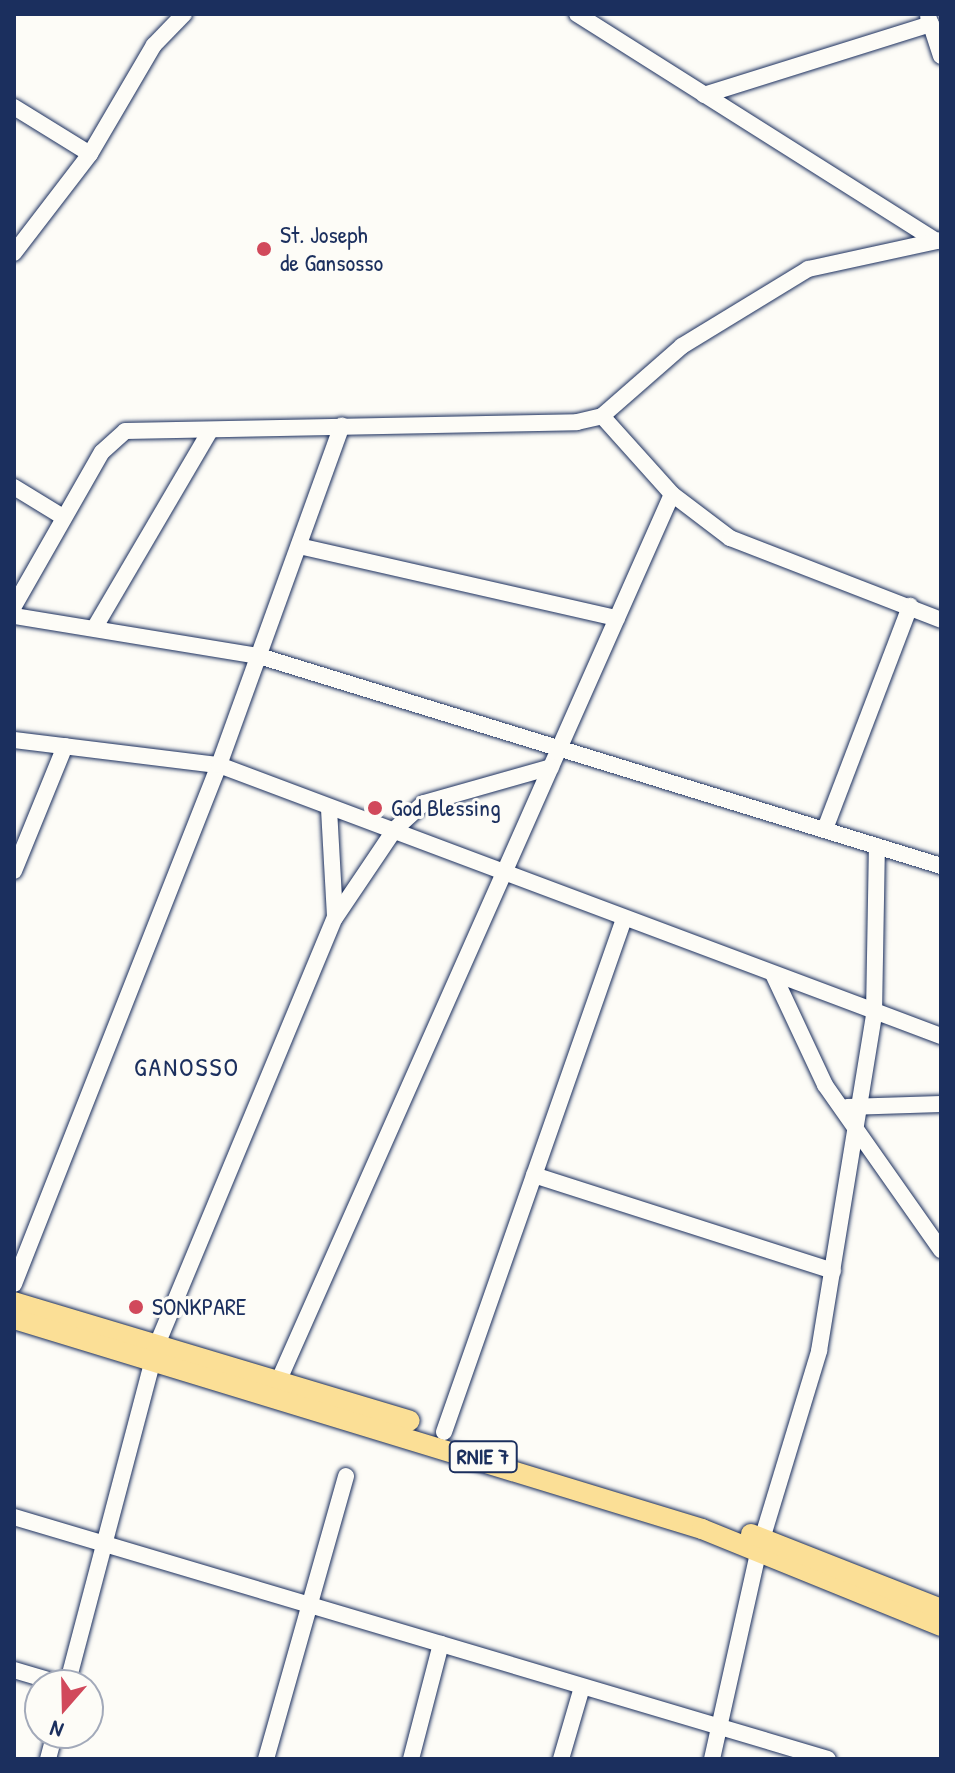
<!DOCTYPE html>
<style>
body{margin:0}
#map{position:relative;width:955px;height:1773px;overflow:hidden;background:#fdfcf7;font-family:"Patrick Hand",sans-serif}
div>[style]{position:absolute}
.roads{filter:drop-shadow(0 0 2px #1b2f5e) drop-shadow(0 0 2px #1b2f5e)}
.minor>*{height:16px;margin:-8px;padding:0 8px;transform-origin:8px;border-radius:8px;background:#fdfcf7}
.major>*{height:20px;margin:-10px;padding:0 10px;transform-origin:10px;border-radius:10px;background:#fbdf96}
.dots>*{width:22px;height:22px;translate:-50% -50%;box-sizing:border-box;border:4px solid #fdfcf7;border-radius:50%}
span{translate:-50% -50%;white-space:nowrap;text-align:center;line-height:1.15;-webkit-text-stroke:6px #fdfcf7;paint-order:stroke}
.shield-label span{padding:2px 6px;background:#fdfcf7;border:2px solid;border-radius:6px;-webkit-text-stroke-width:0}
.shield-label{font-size:22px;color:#1b2f5e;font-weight:700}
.poi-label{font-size:24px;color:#1b2f5e}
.left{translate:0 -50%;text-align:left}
.neighbourhood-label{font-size:26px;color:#1b2f5e;letter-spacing:2px}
.frame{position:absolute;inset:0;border:16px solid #1b2f5e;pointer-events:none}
.north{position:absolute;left:24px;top:1669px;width:80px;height:80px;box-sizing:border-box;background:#fdfcf7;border:2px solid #a3aaba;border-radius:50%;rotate:200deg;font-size:22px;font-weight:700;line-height:32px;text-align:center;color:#1b2f5e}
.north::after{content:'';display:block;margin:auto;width:28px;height:36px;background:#d1495b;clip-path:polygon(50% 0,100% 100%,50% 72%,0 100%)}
</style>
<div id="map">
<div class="roads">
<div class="minor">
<div style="left:577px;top:14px;width:425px;rotate:32.3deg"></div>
<div style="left:928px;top:16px;width:42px;rotate:72deg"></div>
<div style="left:704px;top:95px;width:238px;rotate:-17.4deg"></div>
<div style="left:14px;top:107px;width:89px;rotate:31.7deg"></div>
<div style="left:14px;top:253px;width:125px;rotate:-52.5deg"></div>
<div style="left:90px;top:154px;width:126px;rotate:-59.6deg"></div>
<div style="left:154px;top:45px;width:43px;rotate:-45.9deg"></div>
<div style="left:602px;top:416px;width:105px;rotate:48.1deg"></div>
<div style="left:672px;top:494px;width:73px;rotate:37.2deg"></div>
<div style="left:730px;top:538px;width:226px;rotate:21.2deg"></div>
<div style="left:14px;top:487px;width:57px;rotate:31.5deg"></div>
<div style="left:299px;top:546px;width:326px;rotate:12.8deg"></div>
<div style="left:14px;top:606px;width:177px;rotate:-60.3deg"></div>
<div style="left:102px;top:452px;width:31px;rotate:-42deg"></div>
<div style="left:125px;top:431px;width:452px;rotate:-1.1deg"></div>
<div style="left:577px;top:422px;width:26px;rotate:-13deg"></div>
<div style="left:602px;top:416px;width:106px;rotate:-41.2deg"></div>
<div style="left:682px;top:346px;width:148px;rotate:-31.4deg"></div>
<div style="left:808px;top:269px;width:136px;rotate:-12.3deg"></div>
<div style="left:14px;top:616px;width:248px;rotate:9.3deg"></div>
<div style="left:259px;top:656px;width:714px;rotate:17.11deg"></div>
<div style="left:95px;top:627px;width:227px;rotate:-59.6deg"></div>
<div style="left:14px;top:740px;width:207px;rotate:7deg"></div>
<div style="left:219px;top:765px;width:771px;rotate:20.57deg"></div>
<div style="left:329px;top:809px;width:108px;rotate:86.8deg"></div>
<div style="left:825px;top:829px;width:239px;rotate:-69.1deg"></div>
<div style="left:14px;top:871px;width:135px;rotate:-67.8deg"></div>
<div style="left:774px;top:976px;width:120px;rotate:64.9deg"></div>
<div style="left:825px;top:1085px;width:202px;rotate:54.9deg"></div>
<div style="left:847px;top:1107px;width:94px;rotate:-1.8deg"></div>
<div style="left:534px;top:1175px;width:314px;rotate:17.8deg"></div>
<div style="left:14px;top:1284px;width:558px;rotate:-68.45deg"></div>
<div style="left:219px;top:765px;width:361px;rotate:-70.1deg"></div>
<div style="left:278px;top:1382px;width:971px;rotate:-66.07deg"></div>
<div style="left:444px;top:1432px;width:544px;rotate:-70.67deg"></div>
<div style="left:14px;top:1517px;width:849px;rotate:16.56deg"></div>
<div style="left:14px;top:1670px;width:53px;rotate:16.4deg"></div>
<div style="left:67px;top:1685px;width:350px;rotate:-75.2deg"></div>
<div style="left:156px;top:1347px;width:465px;rotate:-67.4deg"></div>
<div style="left:335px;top:918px;width:107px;rotate:-56deg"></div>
<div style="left:395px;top:829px;width:39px;rotate:-42deg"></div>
<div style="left:424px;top:803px;width:132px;rotate:-15.8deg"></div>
<div style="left:48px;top:1759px;width:27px;rotate:-75deg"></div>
<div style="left:266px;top:1759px;width:294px;rotate:-74.2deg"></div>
<div style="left:411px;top:1759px;width:119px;rotate:-75.4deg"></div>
<div style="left:561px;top:1759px;width:75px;rotate:-73.7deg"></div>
<div style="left:712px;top:1759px;width:215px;rotate:-77.4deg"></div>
<div style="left:759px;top:1549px;width:207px;rotate:-73.1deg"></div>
<div style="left:819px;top:1351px;width:341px;rotate:-80.7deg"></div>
<div style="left:874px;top:1014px;width:168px;rotate:-89deg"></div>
</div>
<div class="major">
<div style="left:14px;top:1302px;width:413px;rotate:16.7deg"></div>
<div style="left:14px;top:1319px;width:719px;rotate:16.97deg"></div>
<div style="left:702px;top:1529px;width:258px;rotate:22.1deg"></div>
<div style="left:751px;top:1534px;width:204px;rotate:21.5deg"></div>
</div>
</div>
<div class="dots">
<div style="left:264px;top:249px;background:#d1495b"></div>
<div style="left:375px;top:808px;background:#d1495b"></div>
<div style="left:136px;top:1307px;background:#d1495b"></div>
</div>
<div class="shield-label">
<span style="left:483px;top:1457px">RNIE 7</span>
</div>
<div class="poi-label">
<span class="left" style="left:280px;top:249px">St. Joseph<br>de Gansosso</span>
<span class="left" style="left:391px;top:808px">God Blessing</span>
<span class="left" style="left:152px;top:1307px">SONKPARE</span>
</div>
<div class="neighbourhood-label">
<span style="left:187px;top:1067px">GANOSSO</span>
</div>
<div class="frame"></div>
<div class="north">N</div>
</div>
